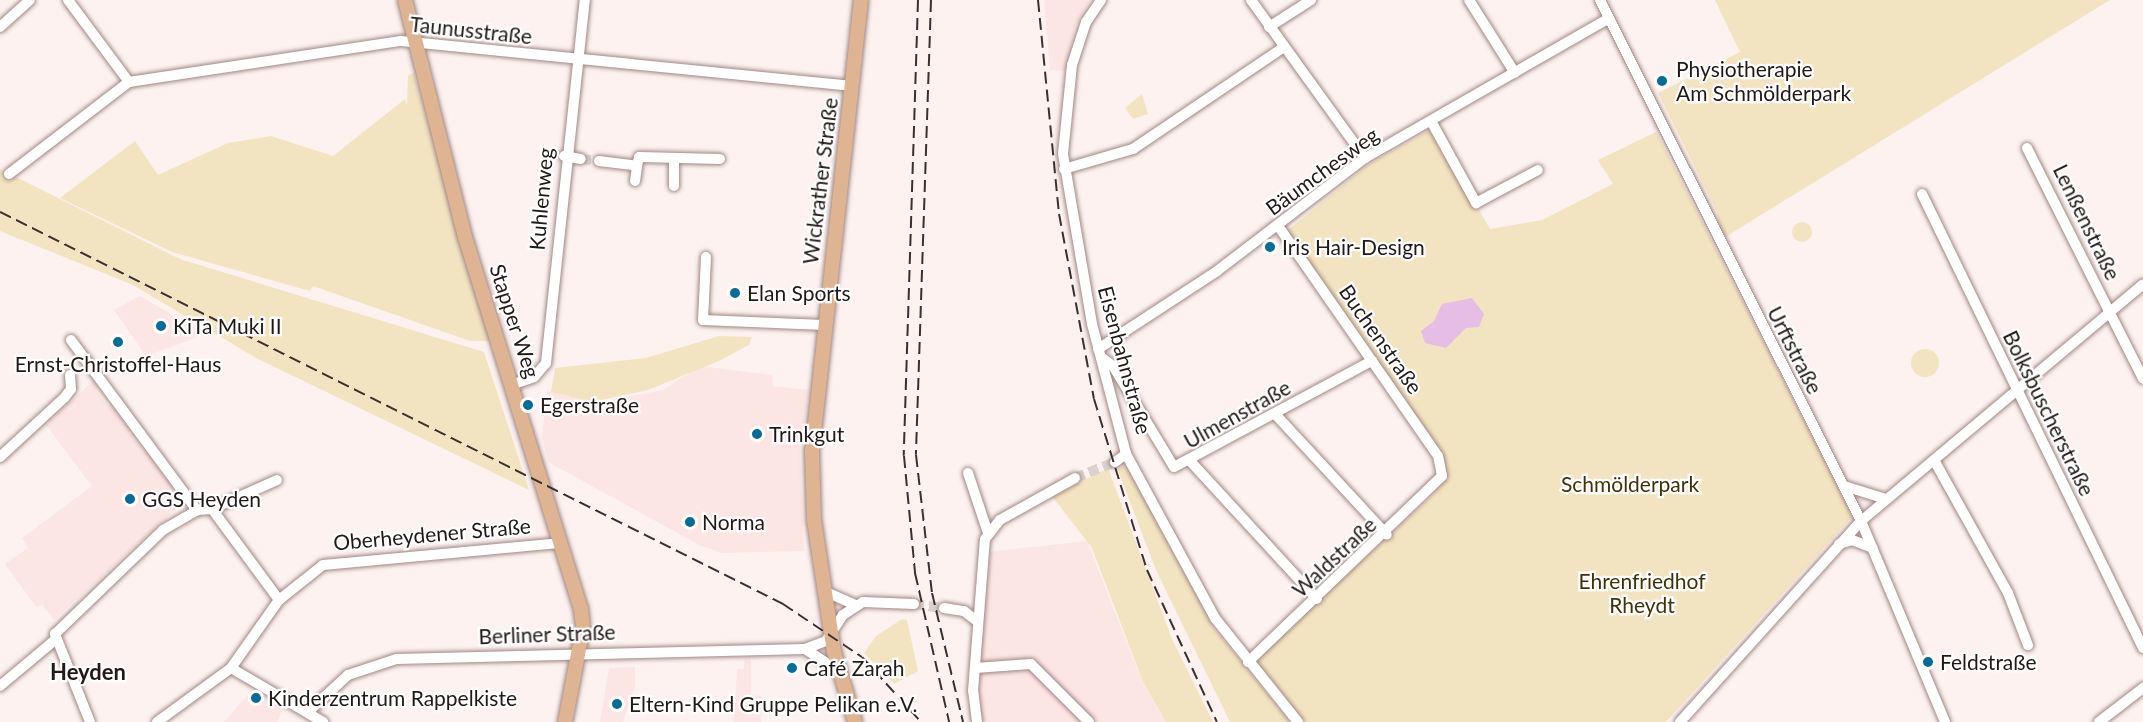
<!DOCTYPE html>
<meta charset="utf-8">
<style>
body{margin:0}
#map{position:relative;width:2143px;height:722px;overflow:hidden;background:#fdf2f0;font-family:Lato,sans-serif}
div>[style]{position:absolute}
.built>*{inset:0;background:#fce6e3}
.green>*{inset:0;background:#f3e4c1}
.round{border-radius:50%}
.water>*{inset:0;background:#e6bde4}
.minor-tunnel>*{height:10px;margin-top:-5px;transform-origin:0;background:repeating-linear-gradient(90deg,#dcd1cf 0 10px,transparent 0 15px)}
.roads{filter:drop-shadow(0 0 2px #a08783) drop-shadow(0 0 2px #a08783)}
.minor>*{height:10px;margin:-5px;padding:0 5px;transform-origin:5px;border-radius:5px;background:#fff}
.major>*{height:14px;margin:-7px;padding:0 7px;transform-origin:7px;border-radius:7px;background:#deb492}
.rail>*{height:2px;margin-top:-1px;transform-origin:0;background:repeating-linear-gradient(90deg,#3a302f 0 12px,transparent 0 18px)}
.dots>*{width:16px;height:16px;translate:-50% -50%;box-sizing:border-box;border:3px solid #fff;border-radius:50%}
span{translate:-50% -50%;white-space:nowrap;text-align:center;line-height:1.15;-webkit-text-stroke:4.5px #fff;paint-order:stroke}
.street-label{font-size:21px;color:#221817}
.poi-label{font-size:21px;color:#221817}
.left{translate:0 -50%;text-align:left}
.park-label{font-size:21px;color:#403208}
.neighbourhood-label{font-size:22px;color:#221817;font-weight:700}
</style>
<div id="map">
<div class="built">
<div style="clip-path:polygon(1044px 0,1090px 0,1075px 27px,1066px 71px,1050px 70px)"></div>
<div style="clip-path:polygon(140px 296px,206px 334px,146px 356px,114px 310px)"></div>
<div style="clip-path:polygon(700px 366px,772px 375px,773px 386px,809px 390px,800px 452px,804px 551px,722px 553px,701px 546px,548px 462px,542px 437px,547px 391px,596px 403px,663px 390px)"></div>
<div style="clip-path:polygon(96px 378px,102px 385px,95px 390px,108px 406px,114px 402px,134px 428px,129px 432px,145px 453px,150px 450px,185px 501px,54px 620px,42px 604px,37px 608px,5px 564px,28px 548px,22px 538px,92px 486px,46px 425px)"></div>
<div style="clip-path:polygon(1087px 541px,1142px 681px,1166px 722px,980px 722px,976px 704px,986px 552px)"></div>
<div style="clip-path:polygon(744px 658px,751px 658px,751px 695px,762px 696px,761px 722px,734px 722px,737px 669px,744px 669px)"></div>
<div style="clip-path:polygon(635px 667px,635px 686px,623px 722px,600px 722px,609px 668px)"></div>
<div style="clip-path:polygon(252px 690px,284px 707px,277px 722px,224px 722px)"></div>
</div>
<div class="green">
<div style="clip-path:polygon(1715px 0,2110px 0,1722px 239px,1717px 212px,1658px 93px,1740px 52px)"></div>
<div style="clip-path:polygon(414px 73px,490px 341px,470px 341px,313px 286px,310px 291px,172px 252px,60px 198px,135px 141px,158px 175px,228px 143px,271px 136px,333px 156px,405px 99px,407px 105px,408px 75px)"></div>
<div style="clip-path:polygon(1142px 94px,1148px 114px,1133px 119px,1125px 108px)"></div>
<div style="clip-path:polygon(1432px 129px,1490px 229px,1542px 220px,1613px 184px,1598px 160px,1656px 132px,1853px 516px,1666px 722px,1305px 722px,1253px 661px,1435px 493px,1446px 475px,1442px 453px,1287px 231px,1369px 164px)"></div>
<div style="clip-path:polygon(0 169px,180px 259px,484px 352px,529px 490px,256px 358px,133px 285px,0 231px)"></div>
<div class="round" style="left:1792px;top:222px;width:20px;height:20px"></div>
<div style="clip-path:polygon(719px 336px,752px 337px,749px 345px,719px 361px,648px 390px,593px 402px,551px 392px,555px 368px,646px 358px)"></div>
<div class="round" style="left:1911px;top:349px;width:28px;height:28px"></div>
<div style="clip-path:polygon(1127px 466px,1214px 628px,1290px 722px,1230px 722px,1156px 570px,1117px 468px)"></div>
<div style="clip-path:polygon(1108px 468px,1172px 639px,1213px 722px,1166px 722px,1143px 682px,1092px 548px,1052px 496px)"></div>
<div style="clip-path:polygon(902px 619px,907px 620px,918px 671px,894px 684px,864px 653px,876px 636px)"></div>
</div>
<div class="water">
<div style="clip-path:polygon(1472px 298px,1484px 314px,1479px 327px,1466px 328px,1446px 348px,1425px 343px,1421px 331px,1434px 321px,1442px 304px)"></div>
</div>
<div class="minor-tunnel">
<div style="left:581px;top:159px;width:18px;rotate:6deg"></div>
<div style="left:1075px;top:478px;width:43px;rotate:-21.8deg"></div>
<div style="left:914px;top:604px;width:30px;rotate:8deg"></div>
</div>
<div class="roads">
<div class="minor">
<div style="left:68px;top:0;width:102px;rotate:53.4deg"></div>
<div style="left:1101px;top:0;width:27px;rotate:124deg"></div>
<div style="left:1086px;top:22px;width:45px;rotate:108deg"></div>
<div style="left:1072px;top:65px;width:89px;rotate:95.8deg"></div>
<div style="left:1063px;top:154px;width:172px;rotate:80.3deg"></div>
<div style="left:1092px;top:324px;width:134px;rotate:75.3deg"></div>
<div style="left:1126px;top:454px;width:187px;rotate:61.5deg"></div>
<div style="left:1215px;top:618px;width:133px;rotate:51.4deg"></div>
<div style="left:1251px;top:0;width:195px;rotate:54.2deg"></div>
<div style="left:1469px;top:0;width:86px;rotate:57.8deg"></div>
<div style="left:1600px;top:0;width:583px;rotate:63.39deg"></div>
<div style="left:1861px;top:521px;width:218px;rotate:67.3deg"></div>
<div style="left:0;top:27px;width:40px;rotate:-42deg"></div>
<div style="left:1269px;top:27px;width:50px;rotate:-32.7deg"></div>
<div style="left:1431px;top:121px;width:94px;rotate:61.2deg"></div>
<div style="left:1476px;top:203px;width:70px;rotate:-28deg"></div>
<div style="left:2027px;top:148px;width:258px;rotate:63.3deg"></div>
<div style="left:564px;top:156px;width:17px;rotate:10deg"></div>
<div style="left:674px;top:160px;width:26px;rotate:90deg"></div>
<div style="left:599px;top:161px;width:38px;rotate:7deg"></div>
<div style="left:637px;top:166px;width:9px;rotate:-77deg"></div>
<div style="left:639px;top:157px;width:81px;rotate:1.4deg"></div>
<div style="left:1064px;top:169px;width:72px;rotate:-16.2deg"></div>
<div style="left:1133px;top:149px;width:182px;rotate:-34deg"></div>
<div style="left:9px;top:174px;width:151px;rotate:-37.5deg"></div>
<div style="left:129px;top:82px;width:275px;rotate:-8.6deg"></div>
<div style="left:401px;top:41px;width:454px;rotate:5.7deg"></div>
<div style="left:635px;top:181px;width:15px;rotate:-82deg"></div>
<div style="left:1922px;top:194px;width:505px;rotate:64.04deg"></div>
<div style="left:706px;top:257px;width:63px;rotate:92.7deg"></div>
<div style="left:703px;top:320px;width:121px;rotate:2.4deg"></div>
<div style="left:71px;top:340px;width:212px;rotate:53.5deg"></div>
<div style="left:1098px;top:349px;width:142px;rotate:-33.2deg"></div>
<div style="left:1217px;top:271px;width:186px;rotate:-37.4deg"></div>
<div style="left:1365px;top:158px;width:281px;rotate:-29.8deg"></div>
<div style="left:1101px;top:357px;width:15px;rotate:37deg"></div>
<div style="left:1113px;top:366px;width:118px;rotate:58.9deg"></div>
<div style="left:1174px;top:467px;width:225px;rotate:-28.2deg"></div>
<div style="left:514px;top:384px;width:21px;rotate:-19deg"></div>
<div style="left:534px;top:377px;width:18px;rotate:-49deg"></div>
<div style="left:546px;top:363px;width:365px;rotate:-83.9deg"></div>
<div style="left:1276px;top:415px;width:163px;rotate:47.2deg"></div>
<div style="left:0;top:457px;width:88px;rotate:-42.7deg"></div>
<div style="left:65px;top:397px;width:10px;rotate:-53deg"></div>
<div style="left:71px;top:389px;width:14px;rotate:-94deg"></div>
<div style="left:1934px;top:460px;width:152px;rotate:60.9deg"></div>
<div style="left:2008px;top:593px;width:56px;rotate:69deg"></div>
<div style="left:1115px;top:462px;width:14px;rotate:-36deg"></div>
<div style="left:1191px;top:462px;width:186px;rotate:47.4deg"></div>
<div style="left:968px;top:473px;width:63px;rotate:71.6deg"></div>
<div style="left:1844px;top:486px;width:44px;rotate:17.2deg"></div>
<div style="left:212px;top:509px;width:113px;rotate:53.6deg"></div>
<div style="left:1839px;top:544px;width:14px;rotate:-17deg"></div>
<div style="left:1852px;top:540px;width:22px;rotate:21deg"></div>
<div style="left:824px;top:591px;width:34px;rotate:24deg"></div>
<div style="left:944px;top:608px;width:20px;rotate:9deg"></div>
<div style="left:964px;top:611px;width:16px;rotate:38deg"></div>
<div style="left:805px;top:649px;width:40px;rotate:32.9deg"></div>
<div style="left:1248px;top:662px;width:269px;rotate:-43.8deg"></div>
<div style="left:1442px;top:476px;width:20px;rotate:-101deg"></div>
<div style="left:1438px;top:456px;width:279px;rotate:-124.8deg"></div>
<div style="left:231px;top:668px;width:107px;rotate:30.4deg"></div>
<div style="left:975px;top:668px;width:56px;rotate:-4.1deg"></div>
<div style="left:1031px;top:664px;width:82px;rotate:45deg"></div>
<div style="left:0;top:686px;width:73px;rotate:-40deg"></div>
<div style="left:308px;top:712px;width:54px;rotate:-42.8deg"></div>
<div style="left:348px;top:675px;width:51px;rotate:-18.4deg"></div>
<div style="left:396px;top:659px;width:409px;rotate:-1.4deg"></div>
<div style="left:805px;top:649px;width:22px;rotate:-21deg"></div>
<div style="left:826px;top:641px;width:31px;rotate:-57deg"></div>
<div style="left:843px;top:615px;width:24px;rotate:-33deg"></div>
<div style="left:863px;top:602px;width:51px;rotate:2.2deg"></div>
<div style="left:90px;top:722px;width:95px;rotate:-111.7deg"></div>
<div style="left:55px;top:634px;width:150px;rotate:-43.9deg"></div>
<div style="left:163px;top:530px;width:39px;rotate:-30deg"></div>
<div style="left:197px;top:510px;width:15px;rotate:-4deg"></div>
<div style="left:212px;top:509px;width:71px;rotate:-24deg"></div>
<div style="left:157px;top:722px;width:92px;rotate:-36.1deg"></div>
<div style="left:231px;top:668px;width:83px;rotate:-54.8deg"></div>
<div style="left:279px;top:600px;width:56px;rotate:-38.5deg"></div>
<div style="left:323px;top:565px;width:240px;rotate:-5.3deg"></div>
<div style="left:977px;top:722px;width:31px;rotate:-97deg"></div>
<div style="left:973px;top:691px;width:152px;rotate:-85.5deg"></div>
<div style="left:985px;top:539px;width:24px;rotate:-52deg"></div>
<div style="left:1000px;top:520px;width:86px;rotate:-29.2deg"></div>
<div style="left:1680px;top:722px;width:270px;rotate:-48deg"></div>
<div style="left:1861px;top:521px;width:368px;rotate:-40deg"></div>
<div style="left:2099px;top:722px;width:56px;rotate:-37.7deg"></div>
</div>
<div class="major">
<div style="left:405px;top:0;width:244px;rotate:75.8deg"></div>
<div style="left:465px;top:237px;width:390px;rotate:72.7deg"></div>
<div style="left:581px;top:609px;width:19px;rotate:84deg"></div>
<div style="left:583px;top:628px;width:96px;rotate:100.8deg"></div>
<div style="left:855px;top:722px;width:73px;rotate:-106.7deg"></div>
<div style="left:834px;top:652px;width:134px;rotate:-98.6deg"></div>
<div style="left:814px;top:520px;width:69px;rotate:-91.7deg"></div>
<div style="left:812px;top:451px;width:454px;rotate:-83.8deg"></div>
</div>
</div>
<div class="rail">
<div style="left:918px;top:0;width:456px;rotate:91.8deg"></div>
<div style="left:904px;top:456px;width:118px;rotate:84.6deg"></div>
<div style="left:915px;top:573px;width:153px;rotate:77.1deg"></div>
<div style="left:931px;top:0;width:455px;rotate:91.9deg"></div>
<div style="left:916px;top:455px;width:139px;rotate:83.4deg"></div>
<div style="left:932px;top:593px;width:133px;rotate:76.5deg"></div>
<div style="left:1038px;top:0;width:215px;rotate:84.4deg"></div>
<div style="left:1059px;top:214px;width:188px;rotate:79.3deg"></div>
<div style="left:1094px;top:399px;width:179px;rotate:72.8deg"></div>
<div style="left:1147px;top:570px;width:167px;rotate:65.3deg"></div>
<div style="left:0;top:212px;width:876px;rotate:26.59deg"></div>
<div style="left:783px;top:604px;width:95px;rotate:33.9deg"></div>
<div style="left:862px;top:657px;width:88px;rotate:47.8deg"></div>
</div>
<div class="dots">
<div style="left:1662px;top:81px;background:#056c99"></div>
<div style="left:1270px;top:247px;background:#056c99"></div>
<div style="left:735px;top:293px;background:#056c99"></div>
<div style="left:161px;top:326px;background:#056c99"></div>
<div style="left:118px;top:342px;background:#056c99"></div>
<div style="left:528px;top:405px;background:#056c99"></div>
<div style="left:757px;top:434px;background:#056c99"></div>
<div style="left:130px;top:499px;background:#056c99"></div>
<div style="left:690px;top:522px;background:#056c99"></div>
<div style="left:1928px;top:662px;background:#056c99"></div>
<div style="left:792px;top:668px;background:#056c99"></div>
<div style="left:256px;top:698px;background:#056c99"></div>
<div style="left:617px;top:704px;background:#056c99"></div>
</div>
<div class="street-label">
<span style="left:471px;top:30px;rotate:6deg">Taunusstraße</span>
<span style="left:1322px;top:171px;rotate:-36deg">Bäumchesweg</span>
<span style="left:820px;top:181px;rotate:-83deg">Wickrather Straße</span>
<span style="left:541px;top:199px;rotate:-85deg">Kuhlenweg</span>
<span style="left:2087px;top:222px;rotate:64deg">Lenßenstraße</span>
<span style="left:515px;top:321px;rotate:72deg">Stapper Weg</span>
<span style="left:1381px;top:339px;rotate:55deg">Buchenstraße</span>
<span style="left:1795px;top:350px;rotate:63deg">Urftstraße</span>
<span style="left:1125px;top:360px;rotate:75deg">Eisenbahnstraße</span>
<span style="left:2049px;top:413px;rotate:64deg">Bolksbuscherstraße</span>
<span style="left:1237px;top:414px;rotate:-29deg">Ulmenstraße</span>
<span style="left:432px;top:534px;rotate:-5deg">Oberheydener Straße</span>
<span style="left:1334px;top:557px;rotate:-43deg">Waldstraße</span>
<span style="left:547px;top:634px;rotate:-2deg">Berliner Straße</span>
</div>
<div class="poi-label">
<span class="left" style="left:1676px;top:81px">Physiotherapie<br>Am Schmölderpark</span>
<span class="left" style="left:1282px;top:247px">Iris Hair-Design</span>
<span class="left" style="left:747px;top:293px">Elan Sports</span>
<span class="left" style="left:173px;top:326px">KiTa Muki II</span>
<span style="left:118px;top:364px">Ernst-Christoffel-Haus</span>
<span class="left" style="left:540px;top:405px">Egerstraße</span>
<span class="left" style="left:769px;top:434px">Trinkgut</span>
<span class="left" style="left:142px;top:499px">GGS Heyden</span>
<span class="left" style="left:702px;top:522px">Norma</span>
<span class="left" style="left:1940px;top:662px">Feldstraße</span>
<span class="left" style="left:804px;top:668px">Café Zarah</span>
<span class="left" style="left:268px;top:698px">Kinderzentrum Rappelkiste</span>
<span class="left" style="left:629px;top:704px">Eltern-Kind Gruppe Pelikan e.V.</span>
</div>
<div class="park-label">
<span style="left:1630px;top:484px">Schmölderpark</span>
<span style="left:1642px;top:593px">Ehrenfriedhof<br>Rheydt</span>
</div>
<div class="neighbourhood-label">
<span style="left:88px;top:672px">Heyden</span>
</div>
</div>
